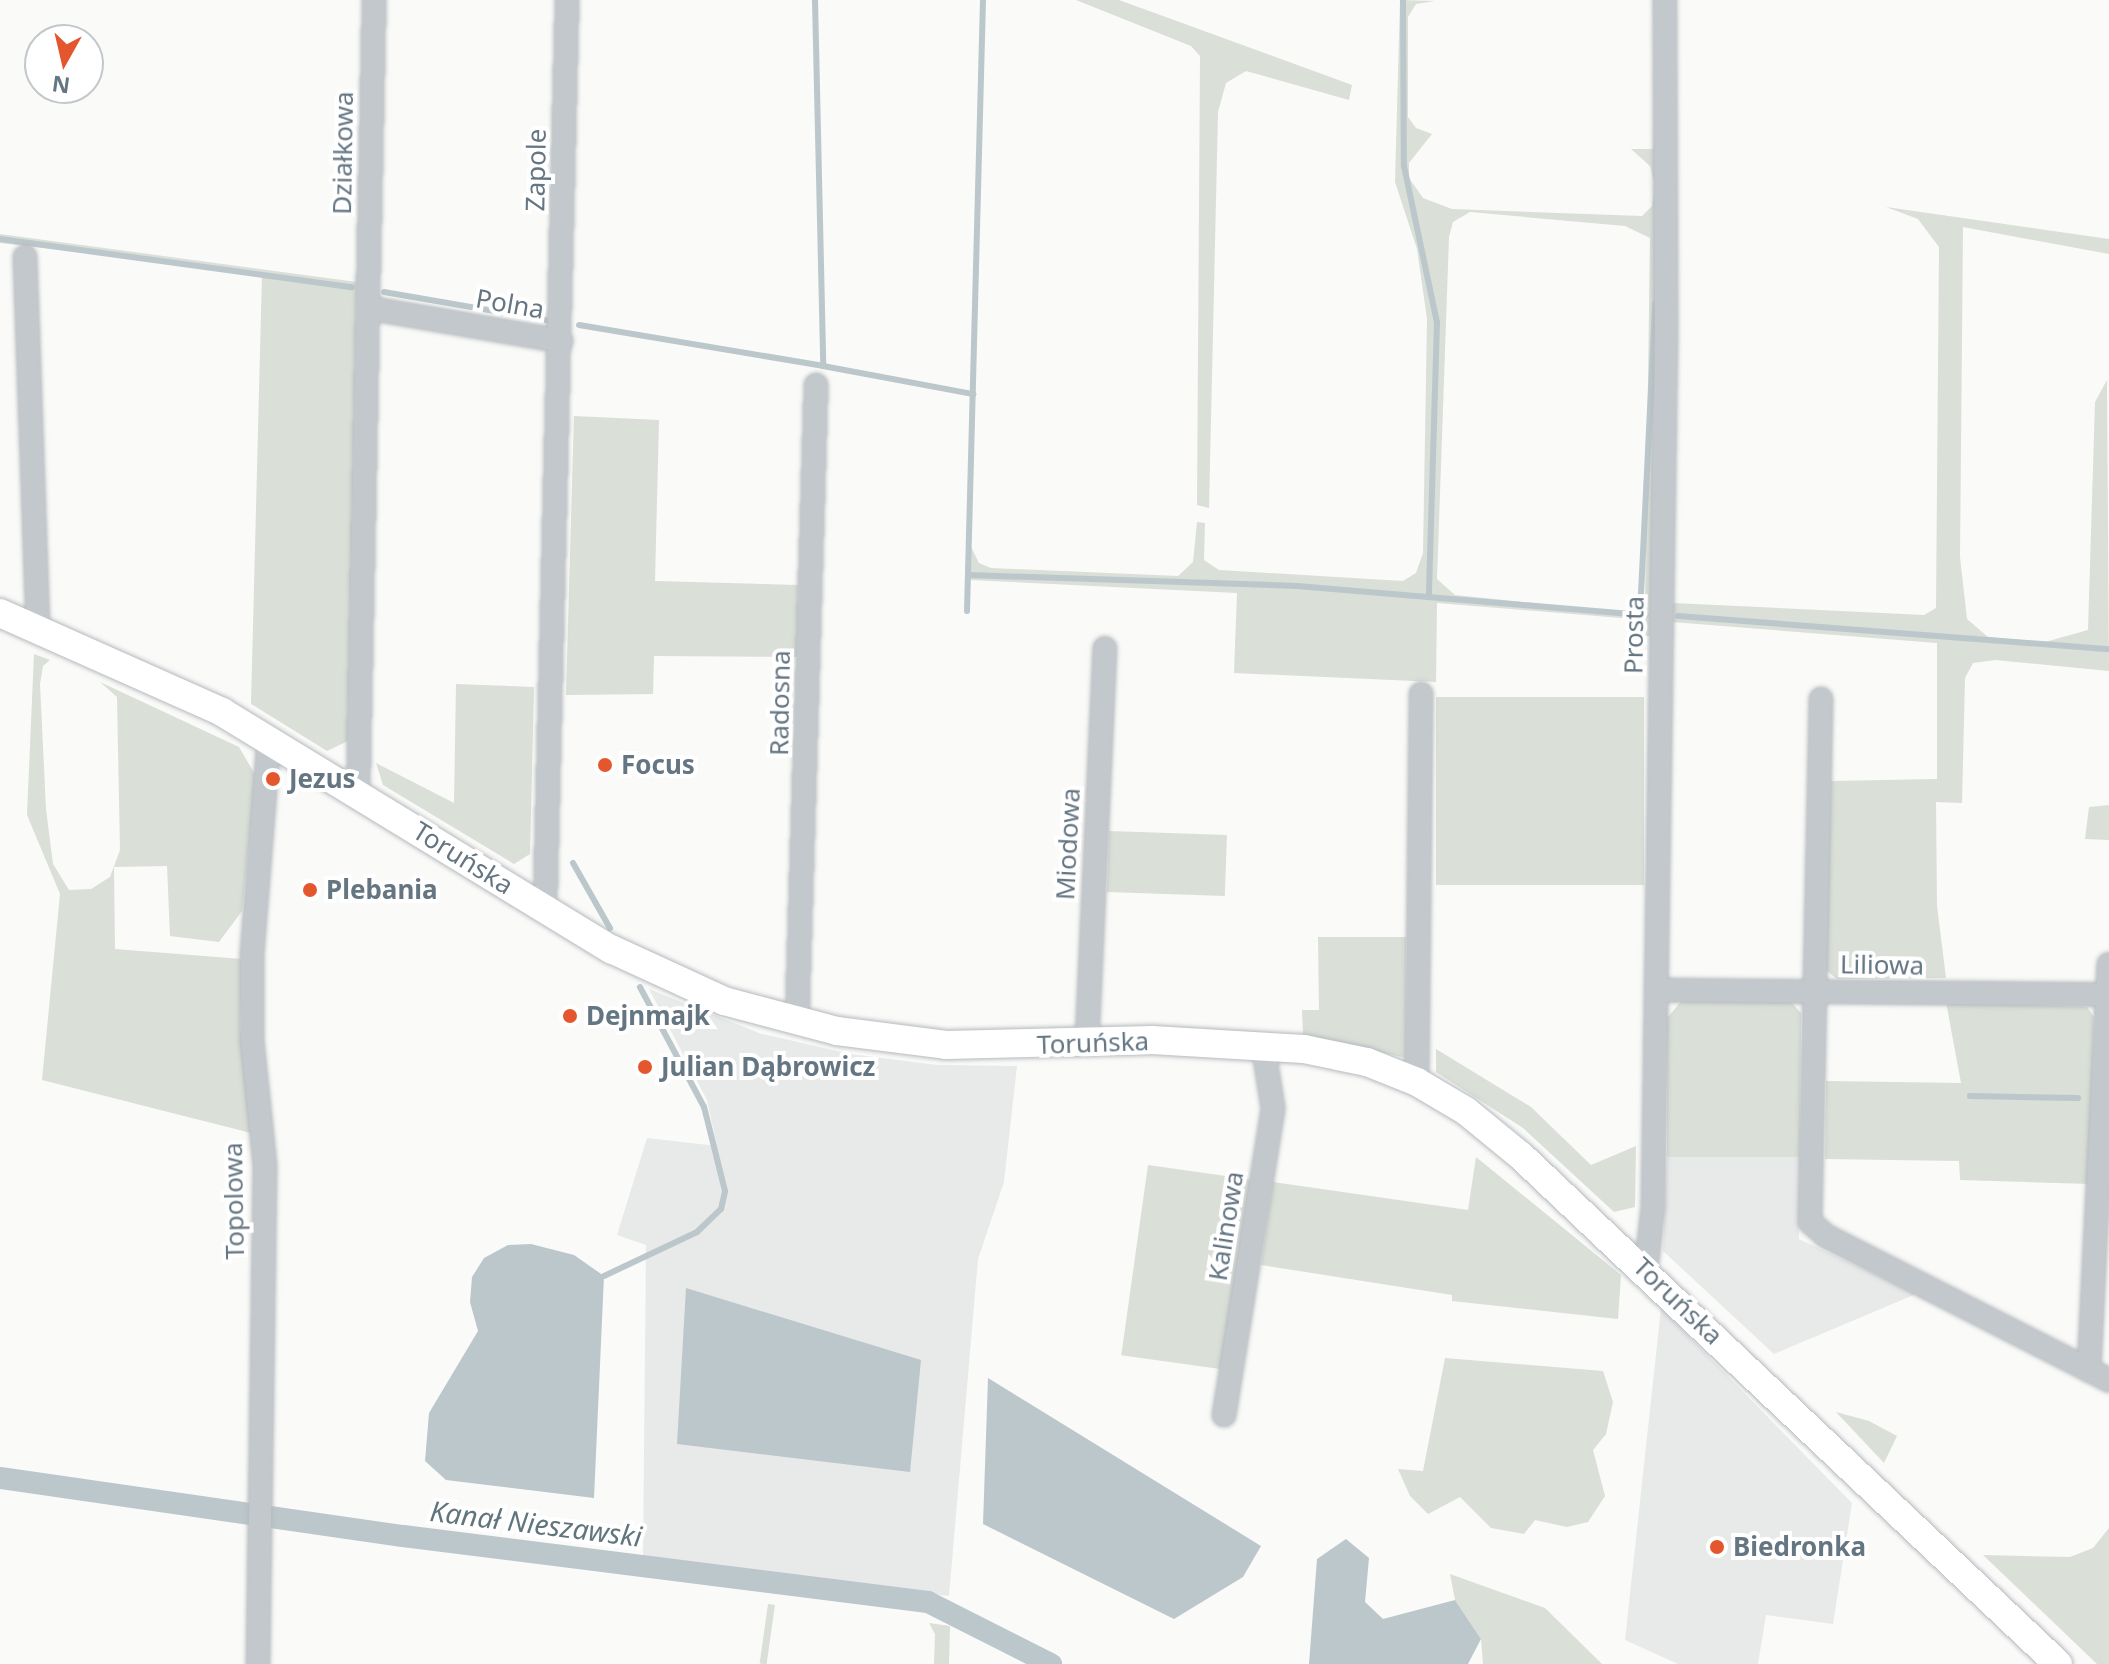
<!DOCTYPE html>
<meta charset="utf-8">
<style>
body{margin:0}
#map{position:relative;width:2109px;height:1664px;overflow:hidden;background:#fafaf8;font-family:"Noto Sans",sans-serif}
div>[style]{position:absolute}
.built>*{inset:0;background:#e8e9e9}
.green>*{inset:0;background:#dadfd7;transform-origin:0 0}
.water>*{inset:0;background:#bbc7cb}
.stream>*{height:6px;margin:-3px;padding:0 3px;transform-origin:3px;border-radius:3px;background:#bbc7cb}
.canal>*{height:22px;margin:-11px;padding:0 11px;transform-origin:11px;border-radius:11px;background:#bbc7cb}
.roads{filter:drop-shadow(0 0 2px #b5babe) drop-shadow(0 0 2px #b5babe)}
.minor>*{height:22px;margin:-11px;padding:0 11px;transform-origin:11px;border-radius:11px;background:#c3c8cc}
.major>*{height:28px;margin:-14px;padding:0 14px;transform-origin:14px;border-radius:14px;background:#fff}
.dots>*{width:22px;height:22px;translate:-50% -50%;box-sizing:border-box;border:4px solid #fff;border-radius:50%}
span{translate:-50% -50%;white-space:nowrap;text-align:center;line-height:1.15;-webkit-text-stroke:8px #fff;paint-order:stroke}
.street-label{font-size:26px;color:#657683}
.poi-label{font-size:26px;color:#657683;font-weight:700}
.left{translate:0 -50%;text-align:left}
.water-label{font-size:28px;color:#60757c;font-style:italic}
.north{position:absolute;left:24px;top:24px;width:80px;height:80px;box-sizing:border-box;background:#fff;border:2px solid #c1c8cd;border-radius:50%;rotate:188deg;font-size:22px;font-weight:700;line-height:32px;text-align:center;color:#657683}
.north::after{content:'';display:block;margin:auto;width:28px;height:36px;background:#e4572e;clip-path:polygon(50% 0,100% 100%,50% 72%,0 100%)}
</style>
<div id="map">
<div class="built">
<div style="clip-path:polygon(649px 989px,759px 1033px,850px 1054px,937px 1065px,1017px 1066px,1004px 1182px,978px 1259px,949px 1596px,643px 1556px,646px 1245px,617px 1235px,647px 1138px,717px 1146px,707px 1100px)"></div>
<div style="clip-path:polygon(1667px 1157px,1800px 1157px,1799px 1239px,1916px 1294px,1774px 1354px,1663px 1251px)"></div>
<div style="clip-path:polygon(1661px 1308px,1852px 1503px,1833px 1624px,1766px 1615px,1758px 1664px,1678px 1664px,1625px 1640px)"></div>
</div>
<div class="green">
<div style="clip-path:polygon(1076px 0,1119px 0,1352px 85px,1349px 100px,1246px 71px,1226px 83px,1218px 112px,1209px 508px,1197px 505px,1200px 56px,1191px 46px)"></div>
<div style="clip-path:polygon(evenodd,1400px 0,1435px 1px,1416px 4px,1408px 17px,1408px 117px,1416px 128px,1432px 134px,1409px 163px,1409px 178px,1423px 198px,1452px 209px,1642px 216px,1652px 206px,1655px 185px,1650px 166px,1631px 149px,1653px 149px,1656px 133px,1654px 636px,1645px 636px,1645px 620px,1437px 603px,1436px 682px,1234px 673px,1237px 593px,970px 580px,971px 547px,979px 563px,991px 568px,1178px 576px,1193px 562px,1197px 522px,1205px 523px,1204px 560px,1219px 570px,1403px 581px,1416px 573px,1423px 553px,1427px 319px,1417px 249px,1395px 182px,1400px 0,1470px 212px,1625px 226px,1650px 238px,1645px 600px,1631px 613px,1455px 595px,1437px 579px,1449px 237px,1453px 222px,1470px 212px)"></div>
<div style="clip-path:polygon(1886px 207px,2109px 239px,2109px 254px,1963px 227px,1960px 557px,1967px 619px,1988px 637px,2045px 642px,2088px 630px,2095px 402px,2107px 380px,2109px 671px,1995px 660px,1973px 663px,1965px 678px,1962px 803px,1936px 802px,1937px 906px,1946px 978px,1837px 979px,1822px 967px,1831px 781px,1937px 779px,1937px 643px,1672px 622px,1673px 603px,1924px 615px,1936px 608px,1939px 247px,1918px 219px)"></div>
<div style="clip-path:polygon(0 234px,357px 282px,348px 741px,327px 751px,251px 704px,262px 274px,0 243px)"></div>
<div style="clip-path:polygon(574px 416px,659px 420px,655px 581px,798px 585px,798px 657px,654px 656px,653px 694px,566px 695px)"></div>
<div style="clip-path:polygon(34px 654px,50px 660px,43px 666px,40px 684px,46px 809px,53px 864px,69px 890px,91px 889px,110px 877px,120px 850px,117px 697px,100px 682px,239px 747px,256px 776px,242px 911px,219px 942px,170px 936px,167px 866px,114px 867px,115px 949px,242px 959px,240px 1028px,255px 1134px,42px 1080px,60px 894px,27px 815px)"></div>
<div style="clip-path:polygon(456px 684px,534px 687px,530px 854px,514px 864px,383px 785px,376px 763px,454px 803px)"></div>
<div style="left:1436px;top:697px;width:208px;height:188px"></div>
<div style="clip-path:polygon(2109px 805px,2109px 840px,2085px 839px,2089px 807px)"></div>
<div style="left:1109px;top:831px;width:118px;height:61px;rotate:2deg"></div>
<div style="clip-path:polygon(1318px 937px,1406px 937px,1406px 1058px,1303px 1034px,1302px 1010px,1319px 1010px)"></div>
<div style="clip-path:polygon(1684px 998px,1791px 1002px,1801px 1013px,1800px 1157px,1667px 1157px,1667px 1018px)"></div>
<div style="clip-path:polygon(1946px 1002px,2087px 1007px,2094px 1017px,2090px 1184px,1960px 1180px,1959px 1161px,1825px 1159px,1826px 1081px,1961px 1083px)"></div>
<div style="clip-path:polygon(1436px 1049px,1531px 1107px,1591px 1165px,1636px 1146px,1635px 1207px,1614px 1212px,1523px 1128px,1436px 1072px)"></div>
<div style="clip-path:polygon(1476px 1157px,1621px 1275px,1618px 1319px,1452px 1301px,1452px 1295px,1261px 1265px,1273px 1182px,1468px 1210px)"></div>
<div style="left:1148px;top:1165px;width:107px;height:192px;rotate:8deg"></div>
<div style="clip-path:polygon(1445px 1358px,1603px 1371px,1613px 1402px,1606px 1434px,1593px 1450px,1605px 1496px,1588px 1522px,1567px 1527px,1535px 1520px,1524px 1534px,1491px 1528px,1460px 1497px,1428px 1514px,1410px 1496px,1398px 1469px,1423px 1471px)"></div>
<div style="clip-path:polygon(1836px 1412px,1869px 1421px,1897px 1436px,1884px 1463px)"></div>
<div style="clip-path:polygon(2109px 1528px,2109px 1664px,2097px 1664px,1983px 1555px,2070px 1557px,2093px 1548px)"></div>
<div style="clip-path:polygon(1450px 1574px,1545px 1608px,1602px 1664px,1483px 1664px,1481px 1639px,1455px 1600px)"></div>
<div style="left:768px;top:1604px;width:7px;height:60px;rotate:8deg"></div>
<div style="clip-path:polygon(929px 1623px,950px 1626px,949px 1664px,934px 1664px,935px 1634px)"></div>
</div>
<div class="water">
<div style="clip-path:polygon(531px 1244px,574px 1255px,604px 1276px,594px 1498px,446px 1480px,425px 1461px,429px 1413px,478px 1331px,470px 1302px,472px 1277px,484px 1258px,508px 1245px)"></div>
<div style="clip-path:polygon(686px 1288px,921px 1360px,910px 1472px,677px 1444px)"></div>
<div style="clip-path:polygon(988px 1378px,1261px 1546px,1243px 1577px,1174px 1619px,983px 1524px)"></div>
<div style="clip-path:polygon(1346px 1539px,1369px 1558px,1365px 1602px,1383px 1619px,1455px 1600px,1481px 1639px,1468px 1664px,1309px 1664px,1317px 1559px)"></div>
</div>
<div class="stream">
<div style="left:815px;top:0;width:366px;rotate:88.7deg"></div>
<div style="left:823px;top:366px;width:153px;rotate:10.6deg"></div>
<div style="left:1403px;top:0;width:166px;rotate:89.7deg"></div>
<div style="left:1404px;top:166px;width:159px;rotate:78.1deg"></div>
<div style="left:1437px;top:322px;width:275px;rotate:91.7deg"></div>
<div style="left:0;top:239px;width:355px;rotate:7.8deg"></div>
<div style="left:384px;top:292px;width:170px;rotate:9.8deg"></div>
<div style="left:579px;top:325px;width:247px;rotate:9.5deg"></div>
<div style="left:968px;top:575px;width:329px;rotate:1.9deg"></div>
<div style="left:1297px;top:586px;width:350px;rotate:4.8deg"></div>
<div style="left:967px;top:611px;width:611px;rotate:-88.5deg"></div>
<div style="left:1640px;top:614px;width:311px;rotate:-87.2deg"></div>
<div style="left:1678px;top:616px;width:432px;rotate:4.4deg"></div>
<div style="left:573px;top:863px;width:75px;rotate:60.4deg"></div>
<div style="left:1970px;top:1096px;width:108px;rotate:1.1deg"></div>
<div style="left:604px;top:1276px;width:103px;rotate:-25.3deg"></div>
<div style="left:697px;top:1232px;width:33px;rotate:-44deg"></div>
<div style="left:721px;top:1209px;width:18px;rotate:-77deg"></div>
<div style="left:725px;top:1191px;width:87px;rotate:-104deg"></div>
<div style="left:704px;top:1107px;width:136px;rotate:-118.1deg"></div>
</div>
<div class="canal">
<div style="left:0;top:1478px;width:407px;rotate:8.2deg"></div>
<div style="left:403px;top:1536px;width:529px;rotate:7.17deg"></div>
<div style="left:928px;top:1602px;width:138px;rotate:26.8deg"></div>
</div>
<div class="roads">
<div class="minor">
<div style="left:25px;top:257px;width:373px;rotate:88deg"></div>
<div style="left:368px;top:308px;width:196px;rotate:9.7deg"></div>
<div style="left:1821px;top:699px;width:523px;rotate:91.2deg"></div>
<div style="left:1810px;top:1222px;width:21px;rotate:41deg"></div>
<div style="left:1826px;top:1236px;width:318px;rotate:27deg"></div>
<div style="left:358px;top:793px;width:793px;rotate:-88.84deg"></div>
<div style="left:545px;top:909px;width:909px;rotate:-88.61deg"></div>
<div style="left:1656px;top:990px;width:451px;rotate:0.6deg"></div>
<div style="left:797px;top:1023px;width:638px;rotate:-88.29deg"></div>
<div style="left:1087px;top:1042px;width:394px;rotate:-87.4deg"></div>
<div style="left:1417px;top:1082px;width:388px;rotate:-89.4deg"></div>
<div style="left:1646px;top:1270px;width:62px;rotate:-83.6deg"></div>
<div style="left:1653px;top:1208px;width:873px;rotate:-89.15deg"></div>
<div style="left:1666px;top:335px;width:335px;rotate:-90.2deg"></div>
<div style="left:2089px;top:1370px;width:406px;rotate:-87.2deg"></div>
<div style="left:1224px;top:1415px;width:311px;rotate:-80.9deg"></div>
<div style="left:1273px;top:1108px;width:64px;rotate:-99deg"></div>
<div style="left:258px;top:1664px;width:498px;rotate:-89.2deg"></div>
<div style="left:265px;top:1166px;width:126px;rotate:-95.9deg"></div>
<div style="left:252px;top:1041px;width:87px;rotate:-90deg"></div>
<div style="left:252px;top:954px;width:216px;rotate:-85.5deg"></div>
</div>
<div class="major">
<div style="left:0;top:613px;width:243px;rotate:24deg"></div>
<div style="left:222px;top:712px;width:456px;rotate:31.4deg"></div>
<div style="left:611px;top:949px;width:124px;rotate:24.7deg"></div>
<div style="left:724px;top:1001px;width:117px;rotate:14.9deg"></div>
<div style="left:837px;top:1031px;width:110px;rotate:7.3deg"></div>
<div style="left:946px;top:1045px;width:206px;rotate:-1.4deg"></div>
<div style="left:1152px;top:1040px;width:152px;rotate:3.4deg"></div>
<div style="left:1304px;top:1049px;width:64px;rotate:11.7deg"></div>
<div style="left:1367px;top:1062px;width:54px;rotate:21.8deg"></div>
<div style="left:1417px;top:1082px;width:57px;rotate:30.6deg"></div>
<div style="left:1466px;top:1111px;width:71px;rotate:39.3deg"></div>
<div style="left:1521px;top:1156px;width:739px;rotate:43.41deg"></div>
</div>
</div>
<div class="dots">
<div style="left:605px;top:765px;background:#e4572e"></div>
<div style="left:273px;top:779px;background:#e4572e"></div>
<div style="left:310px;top:890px;background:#e4572e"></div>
<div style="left:570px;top:1016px;background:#e4572e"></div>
<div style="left:645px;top:1067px;background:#e4572e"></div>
<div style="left:1717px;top:1547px;background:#e4572e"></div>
</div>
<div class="street-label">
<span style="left:343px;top:153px;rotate:-89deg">Działkowa</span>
<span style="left:536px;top:170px;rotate:-89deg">Zapole</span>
<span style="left:510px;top:304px;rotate:10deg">Polna</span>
<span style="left:1634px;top:635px;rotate:-89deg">Prosta</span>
<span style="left:780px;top:703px;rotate:-89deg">Radosna</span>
<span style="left:1068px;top:844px;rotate:-87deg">Miodowa</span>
<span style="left:463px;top:858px;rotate:32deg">Toruńska</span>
<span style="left:1882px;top:965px;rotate:1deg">Liliowa</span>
<span style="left:1093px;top:1043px;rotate:-2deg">Toruńska</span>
<span style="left:234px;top:1201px;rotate:-91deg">Topolowa</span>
<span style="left:1226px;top:1226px;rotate:-81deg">Kalinowa</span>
<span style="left:1678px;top:1301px;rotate:44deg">Toruńska</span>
</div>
<div class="poi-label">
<span class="left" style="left:621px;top:765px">Focus</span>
<span class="left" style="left:289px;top:779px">Jezus</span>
<span class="left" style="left:326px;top:890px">Plebania</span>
<span class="left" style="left:586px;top:1016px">Dejnmajk</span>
<span class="left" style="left:661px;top:1067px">Julian Dąbrowicz</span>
<span class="left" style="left:1733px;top:1547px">Biedronka</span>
</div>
<div class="water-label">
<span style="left:536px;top:1523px;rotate:7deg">Kanał Nieszawski</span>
</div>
<div class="north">N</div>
</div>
